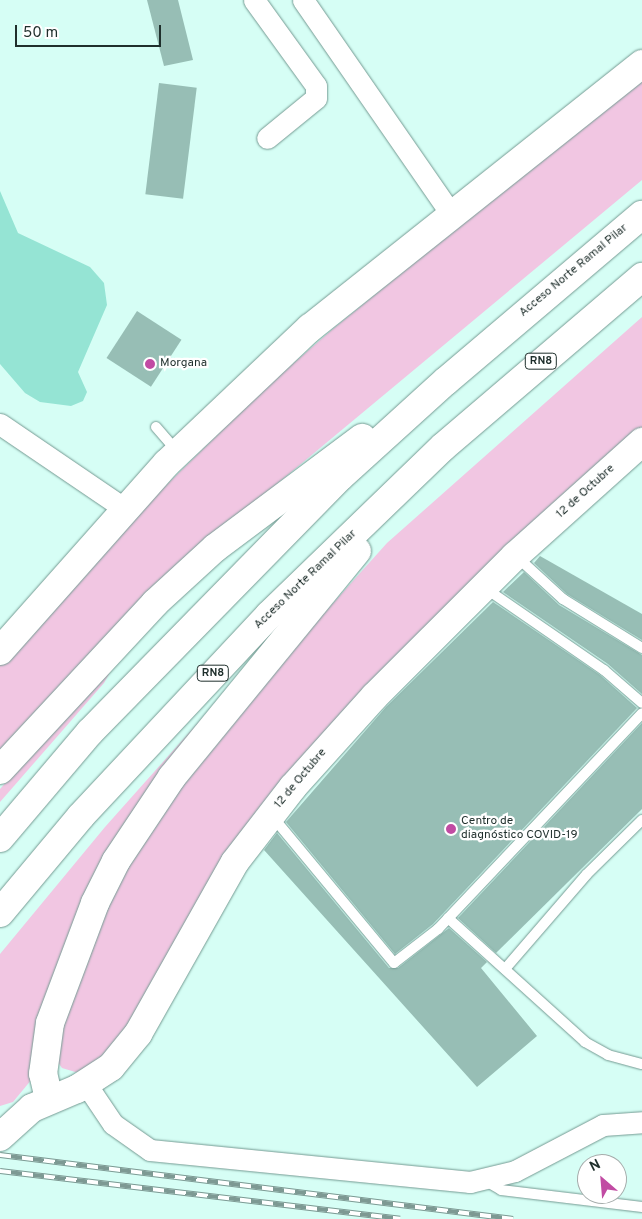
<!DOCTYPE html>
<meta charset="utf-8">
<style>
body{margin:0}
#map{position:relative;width:642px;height:1219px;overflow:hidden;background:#d6fef5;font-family:Overpass,sans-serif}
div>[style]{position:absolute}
.green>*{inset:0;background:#f1c6e2}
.water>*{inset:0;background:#95e4d4}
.building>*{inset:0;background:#97beb5;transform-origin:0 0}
.roads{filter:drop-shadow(0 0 1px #749a92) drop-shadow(0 0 1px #749a92)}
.lane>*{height:10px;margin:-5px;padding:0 5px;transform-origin:5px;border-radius:5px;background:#fff}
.street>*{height:21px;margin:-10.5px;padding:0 10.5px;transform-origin:10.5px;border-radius:10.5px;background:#fff}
.secondary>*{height:28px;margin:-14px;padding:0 14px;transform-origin:14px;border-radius:14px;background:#fff}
.highway>*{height:28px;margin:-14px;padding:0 14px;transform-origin:14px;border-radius:14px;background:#fff}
.rail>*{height:5.5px;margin-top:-2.75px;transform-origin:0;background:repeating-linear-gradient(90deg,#fff 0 11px,#7d9993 0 22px);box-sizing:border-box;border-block:1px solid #7d9993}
.dots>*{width:14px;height:14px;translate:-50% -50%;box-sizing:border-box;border:2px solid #fff;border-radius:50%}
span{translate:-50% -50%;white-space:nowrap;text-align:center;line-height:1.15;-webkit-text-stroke:4.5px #fff;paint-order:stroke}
.shield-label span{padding:1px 4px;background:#fff;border:1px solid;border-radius:4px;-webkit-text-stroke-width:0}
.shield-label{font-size:11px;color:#1f2f2c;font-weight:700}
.street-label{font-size:12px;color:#1f2f2c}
.poi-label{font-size:12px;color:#1f2f2c}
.left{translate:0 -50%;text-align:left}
.north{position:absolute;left:577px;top:1154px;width:50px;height:50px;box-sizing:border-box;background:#fff;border:1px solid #a5acab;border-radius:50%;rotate:333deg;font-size:14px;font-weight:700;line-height:20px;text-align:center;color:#1f2f2c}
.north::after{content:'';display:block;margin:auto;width:18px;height:22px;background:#c14ba3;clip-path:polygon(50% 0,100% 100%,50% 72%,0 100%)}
.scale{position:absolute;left:15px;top:25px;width:146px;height:22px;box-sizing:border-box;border:2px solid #1f2f2c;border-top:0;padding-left:6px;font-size:15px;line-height:18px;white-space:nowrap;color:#1f2f2c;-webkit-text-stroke:4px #fff;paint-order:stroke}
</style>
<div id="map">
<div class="green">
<div style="clip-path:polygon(642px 77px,642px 180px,164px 578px,0 754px,0 665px,137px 514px,265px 388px,334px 328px)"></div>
<div style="clip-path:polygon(642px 317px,642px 431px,401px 655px,110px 1053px,82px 1074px,62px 1068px,55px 1058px,75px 979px,132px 855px,156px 819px,274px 669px,387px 543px)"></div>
<div style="clip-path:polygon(113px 667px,104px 683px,0 802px,0 789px,75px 703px)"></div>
<div style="clip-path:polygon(236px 680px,137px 810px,32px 1079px,13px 1102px,0 1106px,0 954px,105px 827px)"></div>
</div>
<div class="water">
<div style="clip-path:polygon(0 191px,18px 233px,90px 267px,104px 283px,107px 305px,78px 372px,87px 392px,83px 401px,71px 406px,40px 402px,25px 393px,0 364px)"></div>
</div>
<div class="building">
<div style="clip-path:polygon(147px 0,178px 0,193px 60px,164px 66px)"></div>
<div style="left:159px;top:83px;width:38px;height:112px;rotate:7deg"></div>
<div style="left:137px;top:311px;width:53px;height:56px;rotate:33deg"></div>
<div style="clip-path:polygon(540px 556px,642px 614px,642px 640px,567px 594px,534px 563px)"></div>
<div style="clip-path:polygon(524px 572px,559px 605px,642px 655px,642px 694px,608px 664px,503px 592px)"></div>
<div style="clip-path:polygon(493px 602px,600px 675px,637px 708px,433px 924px,395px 954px,286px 822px,386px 707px)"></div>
<div style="clip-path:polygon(642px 723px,642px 809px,496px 953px,458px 918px)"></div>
<div style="clip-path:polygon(277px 833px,389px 968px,398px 968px,449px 928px,487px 962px,481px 968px,537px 1036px,477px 1087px,264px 850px)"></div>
</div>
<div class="roads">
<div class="lane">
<div style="left:156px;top:427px;width:33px;rotate:49deg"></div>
<div style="left:516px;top:556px;width:64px;rotate:42.5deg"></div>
<div style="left:563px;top:599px;width:93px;rotate:31.8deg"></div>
<div style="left:485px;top:588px;width:145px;rotate:34.6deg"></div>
<div style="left:604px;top:670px;width:50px;rotate:41deg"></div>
<div style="left:272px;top:816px;width:191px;rotate:50.3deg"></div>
<div style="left:394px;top:963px;width:56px;rotate:-37.7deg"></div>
<div style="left:438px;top:929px;width:297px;rotate:-46.6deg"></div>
<div style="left:448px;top:918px;width:185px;rotate:42.1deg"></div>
<div style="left:585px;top:1042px;width:26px;rotate:29deg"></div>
<div style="left:608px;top:1055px;width:35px;rotate:15deg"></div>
<div style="left:505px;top:969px;width:125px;rotate:-49.2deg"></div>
<div style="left:587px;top:874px;width:77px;rotate:-44.5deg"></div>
<div style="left:484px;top:1180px;width:20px;rotate:30deg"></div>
<div style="left:501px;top:1190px;width:142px;rotate:6.9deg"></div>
</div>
<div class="street">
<div style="left:254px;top:0;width:106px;rotate:54.2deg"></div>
<div style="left:316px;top:86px;width:12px;rotate:90deg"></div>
<div style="left:316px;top:98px;width:63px;rotate:140.8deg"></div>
<div style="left:303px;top:0;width:262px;rotate:55.3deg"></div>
<div style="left:0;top:424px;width:151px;rotate:34.2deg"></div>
<div style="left:86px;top:1084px;width:48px;rotate:56deg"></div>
<div style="left:113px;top:1124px;width:45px;rotate:35.1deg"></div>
<div style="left:150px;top:1150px;width:322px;rotate:5.7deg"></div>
<div style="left:470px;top:1182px;width:46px;rotate:-13.7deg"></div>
<div style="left:515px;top:1171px;width:99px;rotate:-27.6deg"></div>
<div style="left:603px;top:1125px;width:39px;rotate:-4deg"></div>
</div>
<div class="secondary">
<div style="left:0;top:651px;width:251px;rotate:-48.4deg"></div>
<div style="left:167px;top:463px;width:197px;rotate:-43.4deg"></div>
<div style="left:310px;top:328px;width:424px;rotate:-38.5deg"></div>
<div style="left:0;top:1137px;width:43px;rotate:-42.2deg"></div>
<div style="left:32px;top:1108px;width:49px;rotate:-22.9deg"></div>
<div style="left:77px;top:1089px;width:40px;rotate:-32.9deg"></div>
<div style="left:111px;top:1067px;width:43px;rotate:-50.7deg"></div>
<div style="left:138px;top:1034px;width:197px;rotate:-60.6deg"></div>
<div style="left:235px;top:862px;width:95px;rotate:-52.3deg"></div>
<div style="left:293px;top:787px;width:122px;rotate:-48deg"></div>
<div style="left:375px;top:696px;width:198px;rotate:-45deg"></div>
<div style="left:515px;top:556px;width:171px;rotate:-41.9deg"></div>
</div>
<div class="highway">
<div style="left:0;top:770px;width:228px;rotate:-47.1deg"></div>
<div style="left:155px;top:603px;width:81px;rotate:-42.5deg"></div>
<div style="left:215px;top:548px;width:184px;rotate:-36.8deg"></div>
<div style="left:0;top:838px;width:139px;rotate:-49.7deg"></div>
<div style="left:90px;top:732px;width:357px;rotate:-45.6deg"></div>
<div style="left:340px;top:477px;width:143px;rotate:-42.2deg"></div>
<div style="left:446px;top:381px;width:257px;rotate:-40.3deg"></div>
<div style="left:0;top:913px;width:126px;rotate:-50.1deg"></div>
<div style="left:81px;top:816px;width:275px;rotate:-46.9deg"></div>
<div style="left:269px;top:615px;width:242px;rotate:-44deg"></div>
<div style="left:443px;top:447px;width:262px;rotate:-40.5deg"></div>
<div style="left:49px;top:1099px;width:26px;rotate:-103deg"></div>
<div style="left:43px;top:1074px;width:51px;rotate:-82.2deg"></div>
<div style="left:50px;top:1023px;width:128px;rotate:-69.4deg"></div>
<div style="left:95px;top:903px;width:47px;rotate:-63.4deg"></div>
<div style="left:116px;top:861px;width:101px;rotate:-56.3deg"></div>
<div style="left:172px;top:777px;width:292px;rotate:-50.7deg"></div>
</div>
</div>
<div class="rail">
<div style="left:0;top:1155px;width:517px;rotate:7.11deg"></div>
<div style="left:0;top:1171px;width:403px;rotate:6.8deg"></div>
</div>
<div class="dots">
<div style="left:150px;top:364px;background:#c14ba3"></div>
<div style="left:451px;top:829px;background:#c14ba3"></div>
</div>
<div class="shield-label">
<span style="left:541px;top:361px">RN8</span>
<span style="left:213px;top:673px">RN8</span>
</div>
<div class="street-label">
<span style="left:574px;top:271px;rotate:-40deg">Acceso Norte Ramal Pilar</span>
<span style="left:586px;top:492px;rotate:-42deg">12 de Octubre</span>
<span style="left:306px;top:580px;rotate:-44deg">Acceso Norte Ramal Pilar</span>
<span style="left:301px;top:779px;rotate:-50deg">12 de Octubre</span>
</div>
<div class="poi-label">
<span class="left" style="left:160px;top:364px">Morgana</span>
<span class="left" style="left:461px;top:829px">Centro de<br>diagnóstico COVID-19</span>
</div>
<div class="north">N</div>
<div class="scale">50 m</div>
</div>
